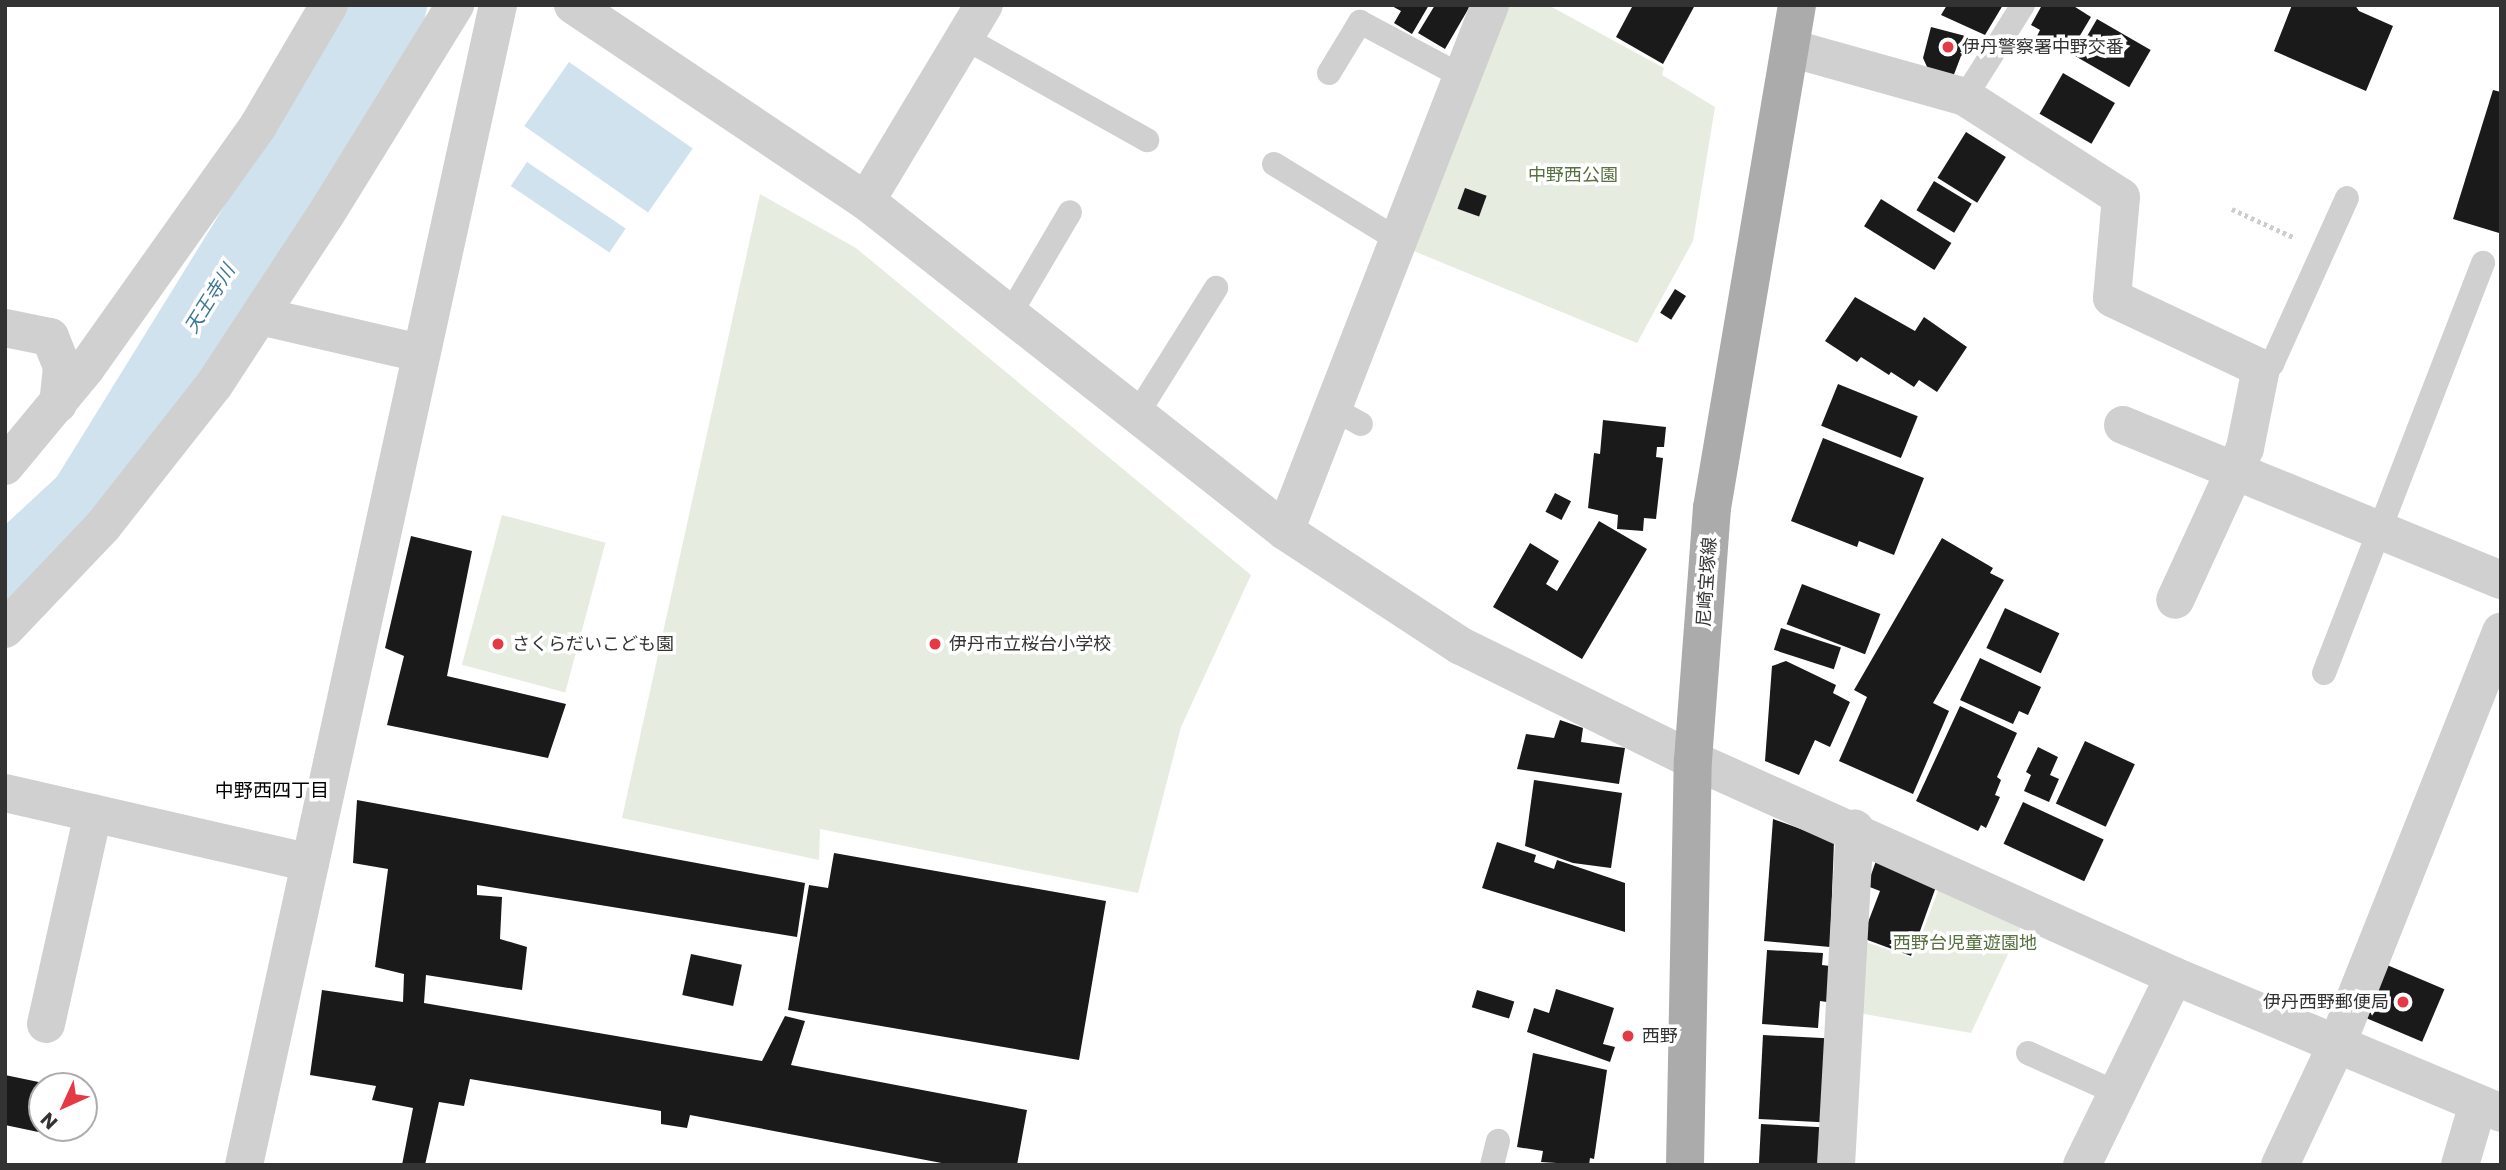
<!DOCTYPE html>
<meta charset="utf-8">
<style>
body{margin:0}
#map{position:relative;width:2506px;height:1170px;overflow:hidden;background:#fff;font-family:Poppins,"Noto Sans JP",sans-serif}
div>[style]{position:absolute}
.green>*{inset:0;background:#e6ecdf;transform-origin:0 0}
.water>*{inset:0;background:#cfe2ee;transform-origin:0 0}
.river>*{height:72px;margin:-36px;padding:0 36px;transform-origin:36px;border-radius:36px;background:#cfe2ee}
.building>*{inset:0;background:#1a1a1a;transform-origin:0 0}
.path>*{height:4.5px;margin-top:-2.25px;transform-origin:0;background:repeating-linear-gradient(90deg,#cdcdcd 0 3.5px,transparent 0 7px)}
.lane>*{height:24px;margin:-12px;padding:0 12px;transform-origin:12px;border-radius:12px;background:#d0d0d0}
.street>*{height:38px;margin:-19px;padding:0 19px;transform-origin:19px;border-radius:19px;background:#d0d0d0}
.primary>*{height:38px;margin:-19px;padding:0 19px;transform-origin:19px;border-radius:19px;background:#ababab}
.dots>*{width:19px;height:19px;translate:-50% -50%;box-sizing:border-box;border:4px solid #fff;border-radius:50%}
span{translate:-50% -50%;white-space:nowrap;text-align:center;line-height:1.15;-webkit-text-stroke:7px #fff;paint-order:stroke}
.poi-label{font-size:18px;color:#333}
.left{translate:0 -50%;text-align:left}
.right{translate:-100% -50%;text-align:right}
.park-label{font-size:18px;color:#56703f}
.street-label{font-size:18px;color:#333}
.water-label{font-size:19px;color:#3f7597;font-style:italic}
.neighbourhood-label{font-size:19px;color:#000}
.frame{position:absolute;inset:0;border:7px solid #333;pointer-events:none}
.north{position:absolute;left:28px;top:1072px;width:70px;height:70px;box-sizing:border-box;background:#fff;border:2px solid #adadad;border-radius:50%;rotate:225deg;font-size:19px;font-weight:700;line-height:28px;text-align:center;color:#333}
.north::after{content:'';display:block;margin:auto;width:24px;height:32px;background:#e63946;clip-path:polygon(50% 0,100% 100%,50% 72%,0 100%)}
</style>
<div id="map">
<div class="green">
<div style="clip-path:polygon(1501px 5px,1548px 5px,1664px 68px,1662px 75px,1715px 107px,1693px 241px,1637px 343px,1409px 249px)"></div>
<div style="clip-path:polygon(760px 194px,856px 248px,1251px 575px,1181px 727px,1138px 893px,820px 829px,819px 860px,622px 818px)"></div>
<div style="left:502px;top:515px;width:107px;height:155px;rotate:15deg"></div>
<div style="clip-path:polygon(1940px 885px,2024px 920px,1971px 1033px,1853px 1012px,1859px 940px,1913px 958px)"></div>
</div>
<div class="water">
<div style="left:569px;top:62px;width:151px;height:78px;rotate:35deg"></div>
<div style="left:527px;top:162px;width:119px;height:29px;rotate:34deg"></div>
</div>
<div class="river">
<div style="left:5px;top:574px;width:109px;rotate:-42.8deg"></div>
<div style="left:85px;top:500px;width:582px;rotate:-58.28deg"></div>
</div>
<div class="building">
<div style="clip-path:polygon(1390px 5px,1429px 5px,1412px 34px,1394px 23px,1401px 11px)"></div>
<div style="clip-path:polygon(1435px 5px,1470px 6px,1445px 49px,1418px 33px)"></div>
<div style="clip-path:polygon(1633px 5px,1695px 5px,1663px 64px,1616px 37px)"></div>
<div style="clip-path:polygon(1947px 5px,2003px 5px,1985px 35px,1941px 15px)"></div>
<div style="clip-path:polygon(2042px 5px,2072px 5px,2091px 17px,2069px 54px,2037px 36px,2040px 30px,2031px 25px)"></div>
<div style="clip-path:polygon(2292px 5px,2355px 5px,2359px 11px,2393px 26px,2366px 91px,2274px 51px)"></div>
<div style="left:2097px;top:19px;width:62px;height:43px;rotate:30deg"></div>
<div style="clip-path:polygon(1931px 27px,1973px 38px,1968px 57px,1961px 56px,1953px 77px,1928px 69px,1923px 58px)"></div>
<div style="left:2063px;top:73px;width:60px;height:47px;rotate:30deg"></div>
<div style="clip-path:polygon(2493px 90px,2501px 92px,2499px 233px,2453px 219px)"></div>
<div style="left:1966px;top:132px;width:47px;height:54px;rotate:32deg"></div>
<div style="left:1934px;top:181px;width:44px;height:34px;rotate:31deg"></div>
<div style="left:1465px;top:188px;width:23px;height:22px;rotate:20deg"></div>
<div style="left:1881px;top:199px;width:83px;height:32px;rotate:32deg"></div>
<div style="left:1675px;top:289px;width:13px;height:28px;rotate:32deg"></div>
<div style="clip-path:polygon(1855px 297px,1915px 331px,1924px 317px,1967px 347px,1937px 392px,1919px 380px,1914px 387px,1891px 372px,1889px 375px,1861px 357px,1857px 362px,1825px 341px)"></div>
<div style="left:1838px;top:384px;width:86px;height:45px;rotate:22deg"></div>
<div style="clip-path:polygon(1603px 420px,1666px 427px,1664px 447px,1657px 447px,1656px 457px,1663px 458px,1656px 519px,1644px 518px,1643px 531px,1617px 529px,1618px 515px,1588px 508px,1594px 453px,1600px 454px)"></div>
<div style="clip-path:polygon(1823px 438px,1924px 478px,1894px 555px,1859px 541px,1857px 547px,1791px 521px)"></div>
<div style="left:1555px;top:493px;width:18px;height:21px;rotate:27deg"></div>
<div style="clip-path:polygon(1599px 521px,1647px 549px,1582px 659px,1493px 607px,1530px 543px,1559px 561px,1546px 584px,1557px 591px)"></div>
<div style="clip-path:polygon(411px 536px,472px 551px,447px 676px,566px 704px,548px 758px,387px 725px,404px 656px,385px 648px)"></div>
<div style="clip-path:polygon(1942px 538px,1993px 568px,1990px 573px,2004px 580px,1933px 703px,1949px 711px,1913px 794px,1839px 761px,1867px 697px,1854px 690px)"></div>
<div style="left:1802px;top:584px;width:84px;height:43px;rotate:21deg"></div>
<div style="left:2005px;top:608px;width:60px;height:44px;rotate:25deg"></div>
<div style="left:1781px;top:628px;width:63px;height:23px;rotate:18deg"></div>
<div style="clip-path:polygon(1980px 658px,2041px 687px,2028px 715px,2019px 711px,2013px 724px,1960px 700px)"></div>
<div style="clip-path:polygon(1786px 661px,1836px 685px,1833px 693px,1850px 702px,1830px 747px,1815px 740px,1799px 775px,1765px 761px,1772px 666px)"></div>
<div style="clip-path:polygon(1960px 706px,2017px 733px,1997px 777px,2001px 780px,1995px 795px,2000px 797px,1986px 828px,1981px 825px,1978px 831px,1916px 801px)"></div>
<div style="clip-path:polygon(1560px 720px,1583px 728px,1581px 742px,1625px 748px,1619px 784px,1517px 769px,1526px 734px,1554px 738px)"></div>
<div style="left:2085px;top:741px;width:55px;height:69px;rotate:25deg"></div>
<div style="clip-path:polygon(2038px 747px,2058px 757px,2050px 775px,2059px 779px,2049px 802px,2024px 791px,2031px 775px,2026px 772px)"></div>
<div style="clip-path:polygon(1534px 780px,1622px 793px,1611px 868px,1573px 863px,1525px 846px)"></div>
<div style="clip-path:polygon(357px 800px,805px 883px,797px 937px,477px 885px,477px 895px,502px 897px,500px 939px,527px 947px,522px 990px,426px 975px,424px 1003px,762px 1061px,785px 1016px,805px 1021px,791px 1065px,1027px 1110px,1017px 1165px,952px 1165px,690px 1115px,687px 1128px,661px 1124px,661px 1111px,470px 1079px,464px 1106px,439px 1102px,425px 1165px,402px 1165px,413px 1108px,372px 1100px,376px 1086px,310px 1075px,322px 990px,403px 1002px,404px 974px,375px 967px,388px 869px,353px 863px)"></div>
<div style="left:2023px;top:802px;width:89px;height:46px;rotate:25deg"></div>
<div style="clip-path:polygon(1773px 819px,1834px 841px,1830px 947px,1764px 941px)"></div>
<div style="clip-path:polygon(1497px 842px,1536px 855px,1534px 862px,1554px 869px,1557px 860px,1625px 883px,1625px 932px,1482px 888px)"></div>
<div style="clip-path:polygon(834px 853px,1106px 901px,1079px 1060px,788px 1010px,809px 885px,828px 888px)"></div>
<div style="clip-path:polygon(1876px 861px,1937px 884px,1911px 956px,1862px 938px,1880px 891px,1867px 886px)"></div>
<div style="clip-path:polygon(1767px 950px,1823px 953px,1822px 965px,1830px 966px,1827px 1002px,1820px 1001px,1818px 1028px,1762px 1024px)"></div>
<div style="left:691px;top:954px;width:52px;height:42px;rotate:12deg"></div>
<div style="left:2380px;top:962px;width:70px;height:57px;rotate:23deg"></div>
<div style="clip-path:polygon(1556px 989px,1614px 1008px,1603px 1044px,1615px 1047px,1610px 1062px,1527px 1032px,1534px 1008px,1549px 1013px)"></div>
<div style="left:1477px;top:990px;width:39px;height:18px;rotate:17deg"></div>
<div style="left:1763px;top:1035px;width:64px;height:84px;rotate:3deg"></div>
<div style="clip-path:polygon(1533px 1053px,1607px 1070px,1594px 1159px,1590px 1158px,1589px 1165px,1541px 1162px,1543px 1151px,1517px 1147px)"></div>
<div style="clip-path:polygon(5px 1075px,53px 1085px,42px 1086px,42px 1128px,64px 1128px,62px 1137px,5px 1125px)"></div>
<div style="left:1761px;top:1124px;width:61px;height:41px;rotate:3deg"></div>
</div>
<div class="path">
<div style="left:2232px;top:209px;width:69px;rotate:24.7deg"></div>
</div>
<div class="lane">
<div style="left:965px;top:38px;width:209px;rotate:29.3deg"></div>
<div style="left:1329px;top:73px;width:60px;rotate:-58.7deg"></div>
<div style="left:1360px;top:22px;width:115px;rotate:28.1deg"></div>
<div style="left:1965px;top:97px;width:109px;rotate:-57.8deg"></div>
<div style="left:1274px;top:164px;width:145px;rotate:31.5deg"></div>
<div style="left:1010px;top:314px;width:118px;rotate:-59.5deg"></div>
<div style="left:2261px;top:368px;width:12px;rotate:-20deg"></div>
<div style="left:2272px;top:364px;width:182px;rotate:-65.7deg"></div>
<div style="left:1332px;top:408px;width:33px;rotate:29deg"></div>
<div style="left:1137px;top:414px;width:149px;rotate:-57.9deg"></div>
<div style="left:2324px;top:673px;width:440px;rotate:-68.8deg"></div>
<div style="left:2028px;top:1053px;width:98px;rotate:24.2deg"></div>
<div style="left:1492px;top:1165px;width:25px;rotate:-76deg"></div>
</div>
<div class="street">
<div style="left:573px;top:5px;width:353px;rotate:33.8deg"></div>
<div style="left:866px;top:201px;width:533px;rotate:38.22deg"></div>
<div style="left:1285px;top:531px;width:210px;rotate:33.2deg"></div>
<div style="left:1461px;top:646px;width:258px;rotate:26.2deg"></div>
<div style="left:1693px;top:760px;width:527px;rotate:24.18deg"></div>
<div style="left:2174px;top:976px;width:355px;rotate:22.7deg"></div>
<div style="left:1790px;top:48px;width:182px;rotate:15.6deg"></div>
<div style="left:1965px;top:97px;width:185px;rotate:32.7deg"></div>
<div style="left:2121px;top:197px;width:101px;rotate:95.1deg"></div>
<div style="left:2112px;top:298px;width:165px;rotate:25.2deg"></div>
<div style="left:2261px;top:368px;width:82px;rotate:101.3deg"></div>
<div style="left:2245px;top:448px;width:167px;rotate:114.7deg"></div>
<div style="left:866px;top:201px;width:229px;rotate:-59deg"></div>
<div style="left:260px;top:316px;width:164px;rotate:13deg"></div>
<div style="left:5px;top:328px;width:46px;rotate:11.3deg"></div>
<div style="left:50px;top:337px;width:32px;rotate:68deg"></div>
<div style="left:62px;top:367px;width:37px;rotate:96deg"></div>
<div style="left:2123px;top:425px;width:409px;rotate:22.3deg"></div>
<div style="left:5px;top:466px;width:127px;rotate:-50.4deg"></div>
<div style="left:86px;top:368px;width:297px;rotate:-54.6deg"></div>
<div style="left:258px;top:126px;width:140px;rotate:-59.6deg"></div>
<div style="left:1285px;top:531px;width:565px;rotate:-68.71deg"></div>
<div style="left:5px;top:629px;width:142px;rotate:-46.4deg"></div>
<div style="left:103px;top:526px;width:179px;rotate:-51.8deg"></div>
<div style="left:214px;top:385px;width:204px;rotate:-56.8deg"></div>
<div style="left:326px;top:214px;width:246px;rotate:-58.3deg"></div>
<div style="left:5px;top:793px;width:313px;rotate:12.9deg"></div>
<div style="left:46px;top:1024px;width:216px;rotate:-77.4deg"></div>
<div style="left:244px;top:1165px;width:1187px;rotate:-77.65deg"></div>
<div style="left:1836px;top:1165px;width:337px;rotate:-86.8deg"></div>
<div style="left:2082px;top:1165px;width:210px;rotate:-64deg"></div>
<div style="left:2280px;top:1165px;width:134px;rotate:-64.8deg"></div>
<div style="left:2337px;top:1044px;width:444px;rotate:-68.3deg"></div>
<div style="left:2460px;top:1165px;width:64px;rotate:-73.6deg"></div>
</div>
<div class="primary">
<div style="left:1685px;top:1165px;width:405px;rotate:-88.9deg"></div>
<div style="left:1693px;top:760px;width:253px;rotate:-85.7deg"></div>
<div style="left:1712px;top:508px;width:510px;rotate:-80.41deg"></div>
</div>
<div class="dots">
<div style="left:1948px;top:47px;background:#e63946"></div>
<div style="left:498px;top:644px;background:#e63946"></div>
<div style="left:935px;top:644px;background:#e63946"></div>
<div style="left:2403px;top:1002px;background:#e63946"></div>
<div style="left:1628px;top:1036px;background:#e63946"></div>
</div>
<div class="poi-label">
<span class="left" style="left:1962px;top:47px">伊丹警察署中野交番</span>
<span class="left" style="left:512px;top:644px">さくらだいこども園</span>
<span class="left" style="left:949px;top:644px">伊丹市立桜台小学校</span>
<span class="right" style="left:2389px;top:1002px">伊丹西野郵便局</span>
<span class="left" style="left:1642px;top:1036px">西野</span>
</div>
<div class="park-label">
<span style="left:1573px;top:175px">中野西公園</span>
<span style="left:1965px;top:943px">西野台児童遊園地</span>
</div>
<div class="street-label">
<span style="left:1707px;top:582px;rotate:-86deg">尼崎宝塚線</span>
</div>
<div class="water-label">
<span style="left:210px;top:299px;rotate:-58deg">天王寺川</span>
</div>
<div class="neighbourhood-label">
<span style="left:272px;top:791px">中野西四丁目</span>
</div>
<div class="frame"></div>
<div class="north">N</div>
</div>
